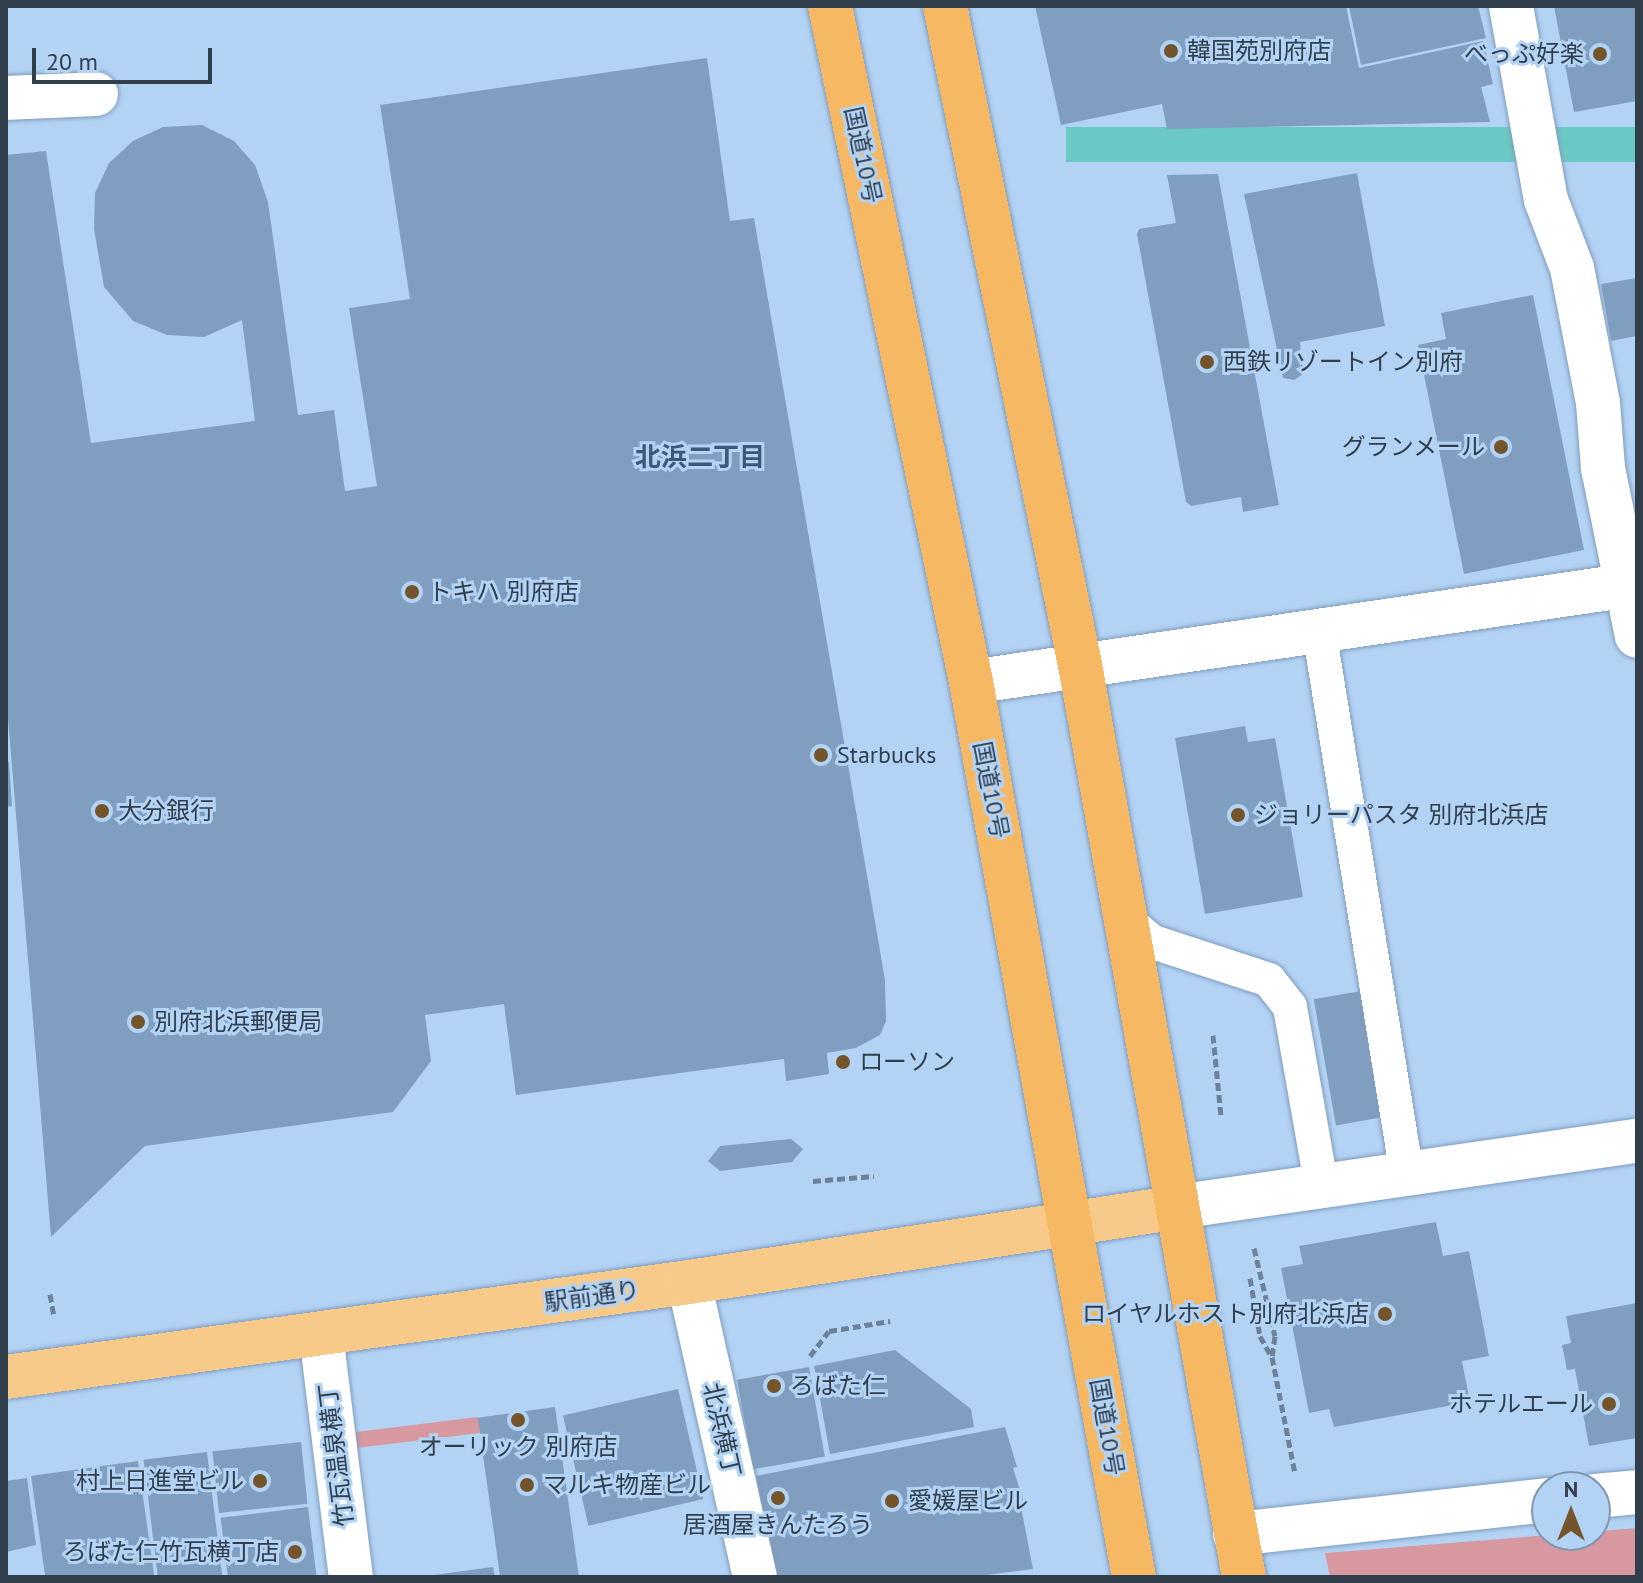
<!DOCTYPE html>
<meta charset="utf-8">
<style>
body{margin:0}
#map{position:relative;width:1643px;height:1583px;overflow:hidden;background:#b3d3f5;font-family:"PT Sans","Noto Sans JP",sans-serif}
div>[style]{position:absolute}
.green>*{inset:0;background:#d798a0;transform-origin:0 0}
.water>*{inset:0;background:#6bc9c4;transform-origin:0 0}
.building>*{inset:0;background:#809ebf;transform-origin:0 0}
.path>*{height:5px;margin-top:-2.5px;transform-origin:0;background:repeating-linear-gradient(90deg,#6d829a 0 8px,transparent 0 12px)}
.roads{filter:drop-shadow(0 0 2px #809dbe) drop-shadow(0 0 2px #809dbe)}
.service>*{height:34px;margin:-17px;padding:0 17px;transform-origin:17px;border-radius:17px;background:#fff}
.minor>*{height:44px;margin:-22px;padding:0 22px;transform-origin:22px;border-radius:22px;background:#fff}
.primary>*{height:44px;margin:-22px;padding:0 22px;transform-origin:22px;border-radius:22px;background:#f8ca89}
.trunk>*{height:44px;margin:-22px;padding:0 22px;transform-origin:22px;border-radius:22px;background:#f6b862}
.dots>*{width:22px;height:22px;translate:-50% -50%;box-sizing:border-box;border:4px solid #b3d3f5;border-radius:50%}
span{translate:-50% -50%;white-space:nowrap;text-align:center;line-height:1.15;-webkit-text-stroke:6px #b3d3f5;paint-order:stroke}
.poi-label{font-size:24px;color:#313e4c}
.left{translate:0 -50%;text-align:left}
.right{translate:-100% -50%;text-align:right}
.street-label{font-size:24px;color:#313e4c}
.neighbourhood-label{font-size:26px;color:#3d5977;font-weight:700}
.frame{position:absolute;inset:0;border:8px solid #313e4c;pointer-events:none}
.north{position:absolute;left:1531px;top:1471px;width:80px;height:80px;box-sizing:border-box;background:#b3d3f5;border:2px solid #7f97b1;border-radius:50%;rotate:0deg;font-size:22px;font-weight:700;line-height:32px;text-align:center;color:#313e4c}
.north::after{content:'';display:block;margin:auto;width:28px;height:36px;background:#74542a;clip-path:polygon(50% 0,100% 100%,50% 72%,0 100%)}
.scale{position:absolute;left:32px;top:48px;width:180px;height:36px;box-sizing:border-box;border:4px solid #313e4c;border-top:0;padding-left:10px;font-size:24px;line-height:28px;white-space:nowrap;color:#313e4c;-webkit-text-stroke:6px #b3d3f5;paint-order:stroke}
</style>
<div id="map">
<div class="green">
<div style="left:478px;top:1417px;width:16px;height:125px;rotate:83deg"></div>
<div style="clip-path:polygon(1637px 1528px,1637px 1577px,1330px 1577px,1325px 1553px)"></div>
</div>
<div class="water">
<div style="left:1637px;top:127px;width:35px;height:571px;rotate:90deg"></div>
</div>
<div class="building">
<div style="clip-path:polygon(1035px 6px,1346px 6px,1359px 68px,1483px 41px,1493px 84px,1481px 87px,1490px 122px,1167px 129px,1162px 104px,1061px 125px)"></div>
<div style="clip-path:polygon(1349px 6px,1478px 6px,1486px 38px,1361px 65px)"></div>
<div style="clip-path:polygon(1554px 6px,1637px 6px,1637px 101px,1574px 112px)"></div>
<div style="clip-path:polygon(707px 58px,730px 221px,754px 218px,885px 980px,886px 1021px,880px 1035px,856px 1048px,827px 1053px,829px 1074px,786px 1081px,784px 1059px,516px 1095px,504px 1004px,425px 1015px,431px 1061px,393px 1112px,145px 1146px,51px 1237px,6px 694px,6px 155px,46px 151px,91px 443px,255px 421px,242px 320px,204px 337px,167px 335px,133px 321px,104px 287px,94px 229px,95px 193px,109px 163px,133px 141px,163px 127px,202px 125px,234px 141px,255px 165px,268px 202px,298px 415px,334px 410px,345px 491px,377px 486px,349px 308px,410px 299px,380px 105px)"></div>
<div style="clip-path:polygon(1357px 173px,1385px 326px,1300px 342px,1303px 374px,1294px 380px,1283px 378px,1244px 194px)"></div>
<div style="clip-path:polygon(1218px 174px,1279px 505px,1243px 512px,1241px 497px,1191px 506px,1186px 502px,1137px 234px,1139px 229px,1176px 223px,1167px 175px)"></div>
<div style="clip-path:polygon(1637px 278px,1637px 336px,1611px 341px,1601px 284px)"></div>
<div style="clip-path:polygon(1533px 295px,1584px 550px,1464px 574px,1418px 345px,1446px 339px,1441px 313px)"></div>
<div style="clip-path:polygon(1245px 726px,1248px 742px,1275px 738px,1303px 897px,1205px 914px,1175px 738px)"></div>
<div style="clip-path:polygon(9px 762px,12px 806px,6px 807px,6px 763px)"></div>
<div style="left:1361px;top:991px;width:128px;height:48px;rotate:80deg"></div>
<div style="clip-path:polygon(791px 1139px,803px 1149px,792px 1162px,720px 1171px,708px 1161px,720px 1146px)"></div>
<div style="clip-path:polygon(1436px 1222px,1443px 1256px,1469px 1251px,1489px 1356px,1462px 1361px,1470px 1402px,1334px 1427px,1329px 1409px,1309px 1413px,1281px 1268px,1303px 1264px,1299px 1246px)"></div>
<div style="clip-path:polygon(1637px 1303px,1637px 1438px,1589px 1446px,1575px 1369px,1567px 1370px,1562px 1345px,1571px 1343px,1566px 1316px)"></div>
<div style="clip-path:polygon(895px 1350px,971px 1409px,974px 1427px,830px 1454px,814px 1366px)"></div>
<div style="left:809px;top:1367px;width:91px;height:73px;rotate:80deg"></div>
<div style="left:678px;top:1389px;width:113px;height:118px;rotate:77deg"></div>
<div style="left:555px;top:1407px;width:172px;height:78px;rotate:82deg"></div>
<div style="clip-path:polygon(1005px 1427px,1017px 1467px,1013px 1468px,1025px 1506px,1021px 1507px,1033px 1569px,972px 1577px,776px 1577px,756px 1476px)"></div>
<div style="left:301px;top:1442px;width:62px;height:89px;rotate:84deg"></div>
<div style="left:207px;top:1452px;width:126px;height:64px;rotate:83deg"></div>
<div style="left:138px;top:1461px;width:117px;height:108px;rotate:82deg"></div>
<div style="clip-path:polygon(27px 1478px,36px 1545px,6px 1552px,6px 1481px)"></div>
<div style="left:308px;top:1507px;width:69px;height:88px;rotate:83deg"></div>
<div style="clip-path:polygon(493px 1567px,495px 1577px,435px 1577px,434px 1575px)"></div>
</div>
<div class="path">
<div style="left:1213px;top:1035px;width:82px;rotate:84.4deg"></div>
<div style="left:813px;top:1181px;width:61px;rotate:-4.7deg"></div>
<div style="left:1254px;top:1248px;width:90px;rotate:76.6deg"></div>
<div style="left:1275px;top:1336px;width:21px;rotate:98deg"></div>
<div style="left:1272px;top:1357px;width:118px;rotate:78.8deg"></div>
<div style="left:1250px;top:1278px;width:59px;rotate:80.2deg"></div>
<div style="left:1260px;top:1336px;width:23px;rotate:61deg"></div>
<div style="left:50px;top:1294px;width:23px;rotate:80deg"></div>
<div style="left:810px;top:1356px;width:31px;rotate:-53deg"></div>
<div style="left:829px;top:1331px;width:62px;rotate:-9.3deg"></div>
</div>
<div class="roads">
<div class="service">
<div style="left:1319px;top:630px;width:552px;rotate:80.83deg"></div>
<div style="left:1124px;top:918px;width:38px;rotate:40deg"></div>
<div style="left:1153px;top:942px;width:122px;rotate:18.1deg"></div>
<div style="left:1269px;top:980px;width:34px;rotate:52deg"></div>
<div style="left:1290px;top:1007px;width:184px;rotate:80deg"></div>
</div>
<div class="minor">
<div style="left:1511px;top:6px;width:197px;rotate:79.8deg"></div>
<div style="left:1546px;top:200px;width:73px;rotate:69.1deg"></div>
<div style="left:1572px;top:268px;width:137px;rotate:79.1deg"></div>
<div style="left:1598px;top:403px;width:65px;rotate:85.6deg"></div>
<div style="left:1603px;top:468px;width:171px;rotate:78.6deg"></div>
<div style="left:6px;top:98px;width:90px;rotate:-2.5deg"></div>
<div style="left:971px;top:682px;width:673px;rotate:-8.37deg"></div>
<div style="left:1177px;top:1207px;width:465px;rotate:-8.2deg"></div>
<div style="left:689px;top:1282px;width:302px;rotate:77.4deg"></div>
<div style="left:321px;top:1334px;width:245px;rotate:83deg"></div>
<div style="left:1595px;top:1496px;width:42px;rotate:-5.4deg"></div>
<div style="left:1235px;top:1534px;width:314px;rotate:-6.2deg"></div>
</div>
<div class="primary">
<div style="left:6px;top:1377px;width:690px;rotate:-7.92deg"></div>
<div style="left:689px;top:1282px;width:494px;rotate:-8.7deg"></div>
</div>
<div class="trunk">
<div style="left:830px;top:6px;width:691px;rotate:78.22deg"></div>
<div style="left:971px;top:682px;width:910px;rotate:79.68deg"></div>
<div style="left:945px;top:6px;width:673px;rotate:78.42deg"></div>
<div style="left:1080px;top:665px;width:927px;rotate:79.81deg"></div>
</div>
</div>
<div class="dots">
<div style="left:1171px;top:51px;background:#74542a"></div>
<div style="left:1600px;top:54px;background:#74542a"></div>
<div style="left:1207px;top:362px;background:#74542a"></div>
<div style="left:1501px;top:447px;background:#74542a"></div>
<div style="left:412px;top:592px;background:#74542a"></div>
<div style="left:821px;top:755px;background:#74542a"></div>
<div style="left:102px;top:811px;background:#74542a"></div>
<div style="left:1238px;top:815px;background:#74542a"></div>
<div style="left:138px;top:1022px;background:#74542a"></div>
<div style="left:843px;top:1062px;background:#74542a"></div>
<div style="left:1385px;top:1314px;background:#74542a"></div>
<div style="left:774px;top:1386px;background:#74542a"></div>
<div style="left:1609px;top:1404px;background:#74542a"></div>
<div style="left:518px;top:1420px;background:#74542a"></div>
<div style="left:260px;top:1481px;background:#74542a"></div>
<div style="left:527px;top:1485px;background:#74542a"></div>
<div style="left:778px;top:1498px;background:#74542a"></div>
<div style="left:892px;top:1501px;background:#74542a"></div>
<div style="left:295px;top:1552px;background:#74542a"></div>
</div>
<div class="poi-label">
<span class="left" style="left:1187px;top:51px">韓国苑別府店</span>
<span class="right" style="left:1584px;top:54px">べっぷ好楽</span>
<span class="left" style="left:1223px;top:362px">西鉄リゾートイン別府</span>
<span class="right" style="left:1485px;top:447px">グランメール</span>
<span class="left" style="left:428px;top:592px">トキハ 別府店</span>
<span class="left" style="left:837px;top:755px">Starbucks</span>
<span class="left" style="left:118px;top:811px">大分銀行</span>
<span class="left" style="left:1254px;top:815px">ジョリーパスタ 別府北浜店</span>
<span class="left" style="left:154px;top:1022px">別府北浜郵便局</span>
<span class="left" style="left:859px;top:1062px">ローソン</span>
<span class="right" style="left:1369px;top:1314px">ロイヤルホスト別府北浜店</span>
<span class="left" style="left:790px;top:1386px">ろばた仁</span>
<span class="right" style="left:1593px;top:1404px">ホテルエール</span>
<span style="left:518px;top:1447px">オーリック 別府店</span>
<span class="right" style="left:244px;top:1481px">村上日進堂ビル</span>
<span class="left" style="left:543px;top:1485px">マルキ物産ビル</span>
<span class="left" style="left:908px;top:1501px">愛媛屋ビル</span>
<span style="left:778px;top:1525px">居酒屋きんたろう</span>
<span class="right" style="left:279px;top:1552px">ろばた仁竹瓦横丁店</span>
</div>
<div class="street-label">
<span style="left:863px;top:155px;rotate:78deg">国道10号</span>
<span style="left:991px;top:790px;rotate:79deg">国道10号</span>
<span style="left:592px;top:1296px;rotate:-8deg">駅前通り</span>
<span style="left:1107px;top:1427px;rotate:80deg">国道10号</span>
<span style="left:722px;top:1430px;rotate:77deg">北浜横丁</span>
<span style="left:336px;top:1455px;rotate:-97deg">竹瓦温泉横丁</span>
</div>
<div class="neighbourhood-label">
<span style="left:700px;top:457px">北浜二丁目</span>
</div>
<div class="frame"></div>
<div class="north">N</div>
<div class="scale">20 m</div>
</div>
